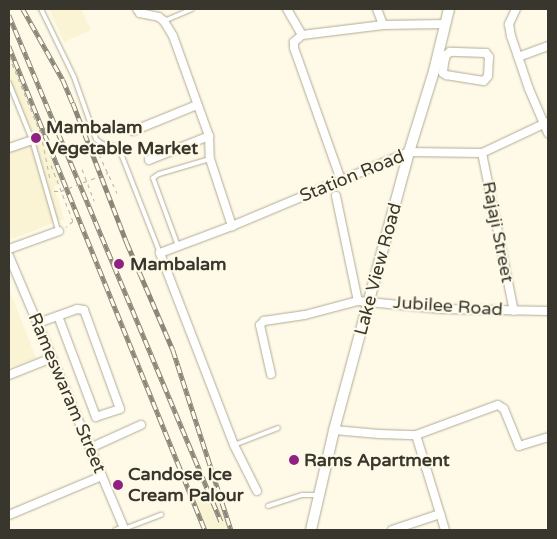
<!DOCTYPE html>
<style>
body{margin:0}
#map{position:relative;width:557px;height:539px;overflow:hidden;background:#fefae7;font-family:"Varela Round",sans-serif}
div>[style]{position:absolute}
.built>*{inset:0;background:#faf3d4}
.path>*{height:1px;margin-top:-0.5px;transform-origin:0;background:repeating-linear-gradient(90deg,#b8b5a5 0 4px,transparent 0 8px)}
.roads{filter:drop-shadow(0 0 1px #b0ab95) drop-shadow(0 0 1px #b0ab95)}
.service>*{height:4px;margin:-2px;padding:0 2px;transform-origin:2px;border-radius:2px;background:#fff}
.minor>*{height:8px;margin:-4px;padding:0 4px;transform-origin:4px;border-radius:4px;background:#fff}
.tertiary>*{height:10px;margin:-5px;padding:0 5px;transform-origin:5px;border-radius:5px;background:#fff}
.rail>*{height:4.5px;margin-top:-2.25px;transform-origin:0;background:repeating-linear-gradient(90deg,#fefae7 0 8px,#8a877a 0 16px);box-sizing:border-box;border-block:1px solid #8a877a}
.path-bridge>*{height:1px;margin-top:-0.5px;transform-origin:0;background:repeating-linear-gradient(90deg,#b8b5a5 0 4px,transparent 0 8px)}
.dots>*{width:14px;height:14px;translate:-50% -50%;box-sizing:border-box;border:2px solid #fefae7;border-radius:50%}
span{translate:-50% -50%;white-space:nowrap;text-align:center;line-height:1.15;-webkit-text-stroke:4.5px #fefae7;paint-order:stroke}
.poi-label{font-size:18px;color:#38362d;font-weight:700}
.left{translate:0 -50%;text-align:left}
.street-label{font-size:18px;color:#38362d}
.frame{position:absolute;inset:0;border:10px solid #38362d;pointer-events:none}
</style>
<div id="map">
<div class="built">
<div style="clip-path:polygon(49px 9px,81px 9px,91px 30px,64px 42px)"></div>
<div style="clip-path:polygon(9px 54px,61px 183px,54px 186px,64px 219px,9px 240px,9px 151px,32px 143px,9px 87px)"></div>
<div style="clip-path:polygon(9px 289px,36px 358px,9px 368px)"></div>
<div style="clip-path:polygon(216px 493px,231px 530px,204px 530px,192px 501px)"></div>
</div>
<div class="path">
<div style="left:9px;top:56px;width:84px;rotate:67.7deg"></div>
<div style="left:41px;top:134px;width:46px;rotate:78.7deg"></div>
<div style="left:99px;top:154px;width:43px;rotate:65.2deg"></div>
<div style="left:51px;top:165px;width:60px;rotate:68.6deg"></div>
<div style="left:73px;top:221px;width:9px;rotate:139deg"></div>
<div style="left:82px;top:169px;width:34px;rotate:69deg"></div>
<div style="left:68px;top:189px;width:23px;rotate:67deg"></div>
<div style="left:54px;top:191px;width:7px"></div>
</div>
<div class="roads">
<div class="service">
<div style="left:41px;top:9px;width:76px;rotate:64.1deg"></div>
<div style="left:74px;top:77px;width:66px;rotate:70.5deg"></div>
<div style="left:96px;top:139px;width:8px;rotate:40deg"></div>
<div style="left:102px;top:144px;width:12px;rotate:9deg"></div>
<div style="left:114px;top:146px;width:8px;rotate:40deg"></div>
<div style="left:120px;top:151px;width:110px;rotate:68.6deg"></div>
<div style="left:164px;top:21px;width:30px;rotate:-23deg"></div>
<div style="left:9px;top:83px;width:61px;rotate:68deg"></div>
<div style="left:32px;top:140px;width:94px;rotate:73.9deg"></div>
<div style="left:178px;top:246px;width:72px;rotate:-110.2deg"></div>
<div style="left:153px;top:178px;width:7px;rotate:-34deg"></div>
<div style="left:159px;top:174px;width:53px;rotate:-16.4deg"></div>
<div style="left:234px;top:445px;width:47px;rotate:-21.1deg"></div>
<div style="left:268px;top:506px;width:36px;rotate:-18deg"></div>
<div style="left:302px;top:495px;width:17px"></div>
<div style="left:124px;top:529px;width:40px;rotate:-21deg"></div>
<div style="left:115px;top:530px;width:9px;rotate:-21deg"></div>
</div>
<div class="minor">
<div style="left:137px;top:9px;width:5px;rotate:53deg"></div>
<div style="left:140px;top:13px;width:19px;rotate:12deg"></div>
<div style="left:159px;top:17px;width:6px;rotate:39deg"></div>
<div style="left:164px;top:21px;width:17px;rotate:59deg"></div>
<div style="left:173px;top:36px;width:106px;rotate:70.2deg"></div>
<div style="left:209px;top:136px;width:23px;rotate:88deg"></div>
<div style="left:210px;top:159px;width:71px;rotate:71.8deg"></div>
<div style="left:287px;top:9px;width:30px;rotate:60deg"></div>
<div style="left:302px;top:35px;width:11px;rotate:139deg"></div>
<div style="left:294px;top:42px;width:6px;rotate:90deg"></div>
<div style="left:294px;top:48px;width:137px;rotate:70.4deg"></div>
<div style="left:377px;top:9px;width:17px;rotate:69deg"></div>
<div style="left:516px;top:9px;width:17px;rotate:115deg"></div>
<div style="left:509px;top:24px;width:12px;rotate:81deg"></div>
<div style="left:511px;top:36px;width:56px;rotate:71.2deg"></div>
<div style="left:529px;top:89px;width:48px;rotate:66.6deg"></div>
<div style="left:302px;top:35px;width:82px;rotate:-7deg"></div>
<div style="left:383px;top:25px;width:62px;rotate:-0.9deg"></div>
<div style="left:518px;top:57px;width:32px;rotate:-20deg"></div>
<div style="left:436px;top:61px;width:8px;rotate:14deg"></div>
<div style="left:444px;top:63px;width:10px;rotate:96deg"></div>
<div style="left:443px;top:73px;width:4px;rotate:34deg"></div>
<div style="left:446px;top:75px;width:38px;rotate:9deg"></div>
<div style="left:484px;top:81px;width:6px;rotate:-51deg"></div>
<div style="left:488px;top:76px;width:19px;rotate:-87deg"></div>
<div style="left:489px;top:57px;width:5px;rotate:-127deg"></div>
<div style="left:486px;top:53px;width:36px;rotate:-178deg"></div>
<div style="left:450px;top:52px;width:5px;rotate:143deg"></div>
<div style="left:446px;top:55px;width:8px;rotate:104deg"></div>
<div style="left:133px;top:131px;width:69px;rotate:-22.1deg"></div>
<div style="left:9px;top:148px;width:24px;rotate:-19deg"></div>
<div style="left:482px;top:153px;width:161px;rotate:78.6deg"></div>
<div style="left:149px;top:160px;width:65px;rotate:-21.8deg"></div>
<div style="left:336px;top:196px;width:107px;rotate:78.2deg"></div>
<div style="left:9px;top:249px;width:53px;rotate:-19.8deg"></div>
<div style="left:9px;top:256px;width:298px;rotate:67.1deg"></div>
<div style="left:38px;top:323px;width:41px;rotate:-19.7deg"></div>
<div style="left:77px;top:309px;width:7px;rotate:8deg"></div>
<div style="left:84px;top:310px;width:105px;rotate:70deg"></div>
<div style="left:120px;top:409px;width:25px;rotate:162deg"></div>
<div style="left:96px;top:417px;width:108px;rotate:-110.6deg"></div>
<div style="left:271px;top:374px;width:50px;rotate:-102.7deg"></div>
<div style="left:260px;top:325px;width:6px;rotate:-45deg"></div>
<div style="left:264px;top:321px;width:41px;rotate:-8.3deg"></div>
<div style="left:305px;top:315px;width:55px;rotate:-14.8deg"></div>
<div style="left:358px;top:301px;width:84px;rotate:5.4deg"></div>
<div style="left:442px;top:309px;width:106px;rotate:1.1deg"></div>
<div style="left:9px;top:375px;width:46px;rotate:-21.6deg"></div>
<div style="left:334px;top:430px;width:45px;rotate:5.1deg"></div>
<div style="left:379px;top:434px;width:37px;rotate:2deg"></div>
<div style="left:416px;top:435px;width:87px;rotate:-20.1deg"></div>
<div style="left:498px;top:405px;width:7px;rotate:34deg"></div>
<div style="left:504px;top:409px;width:40px;rotate:68deg"></div>
<div style="left:519px;top:446px;width:30px;rotate:-17deg"></div>
<div style="left:416px;top:435px;width:99px;rotate:73deg"></div>
<div style="left:90px;top:448px;width:56px;rotate:-24.3deg"></div>
<div style="left:257px;top:491px;width:51px;rotate:-116.6deg"></div>
<div style="left:234px;top:445px;width:206px;rotate:-111.1deg"></div>
<div style="left:160px;top:253px;width:77px;rotate:-20.6deg"></div>
<div style="left:232px;top:226px;width:192px;rotate:-22.7deg"></div>
<div style="left:409px;top:152px;width:73px;rotate:0.8deg"></div>
<div style="left:482px;top:153px;width:73px;rotate:-25.2deg"></div>
<div style="left:9px;top:515px;width:101px;rotate:-22.8deg"></div>
<div style="left:392px;top:530px;width:51px;rotate:-18.4deg"></div>
</div>
<div class="tertiary">
<div style="left:311px;top:530px;width:103px;rotate:-77deg"></div>
<div style="left:334px;top:430px;width:288px;rotate:-74.9deg"></div>
<div style="left:409px;top:152px;width:85px;rotate:-72.8deg"></div>
<div style="left:434px;top:71px;width:64px;rotate:-76.4deg"></div>
</div>
</div>
<div class="rail">
<div style="left:23px;top:9px;width:81px;rotate:60.6deg"></div>
<div style="left:63px;top:80px;width:25px;rotate:67deg"></div>
<div style="left:73px;top:103px;width:150px;rotate:68.9deg"></div>
<div style="left:127px;top:243px;width:116px;rotate:66.7deg"></div>
<div style="left:173px;top:350px;width:189px;rotate:72.1deg"></div>
<div style="left:9px;top:15px;width:549px;rotate:67.27deg"></div>
<div style="left:9px;top:46px;width:522px;rotate:67.95deg"></div>
</div>
<div class="path-bridge">
<div style="left:61px;top:191px;width:50px;rotate:-21deg"></div>
</div>
<div class="dots">
<div style="left:36px;top:138px;background:#902183"></div>
<div style="left:119px;top:264px;background:#902183"></div>
<div style="left:294px;top:460px;background:#902183"></div>
<div style="left:118px;top:485px;background:#902183"></div>
</div>
<div class="poi-label">
<span class="left" style="left:46px;top:138px">Mambalam<br>Vegetable Market</span>
<span class="left" style="left:130px;top:264px">Mambalam</span>
<span class="left" style="left:304px;top:460px">Rams Apartment</span>
<span class="left" style="left:128px;top:485px">Candose Ice<br>Cream Palour</span>
</div>
<div class="street-label">
<span style="left:352px;top:176px;rotate:-22deg">Station Road</span>
<span style="left:498px;top:232px;rotate:79deg">Rajaji Street</span>
<span style="left:378px;top:269px;rotate:-75deg">Lake View Road</span>
<span style="left:448px;top:306px;rotate:4deg">Jubilee Road</span>
<span style="left:67px;top:393px;rotate:67deg">Rameswaram Street</span>
</div>
<div class="frame"></div>
</div>
